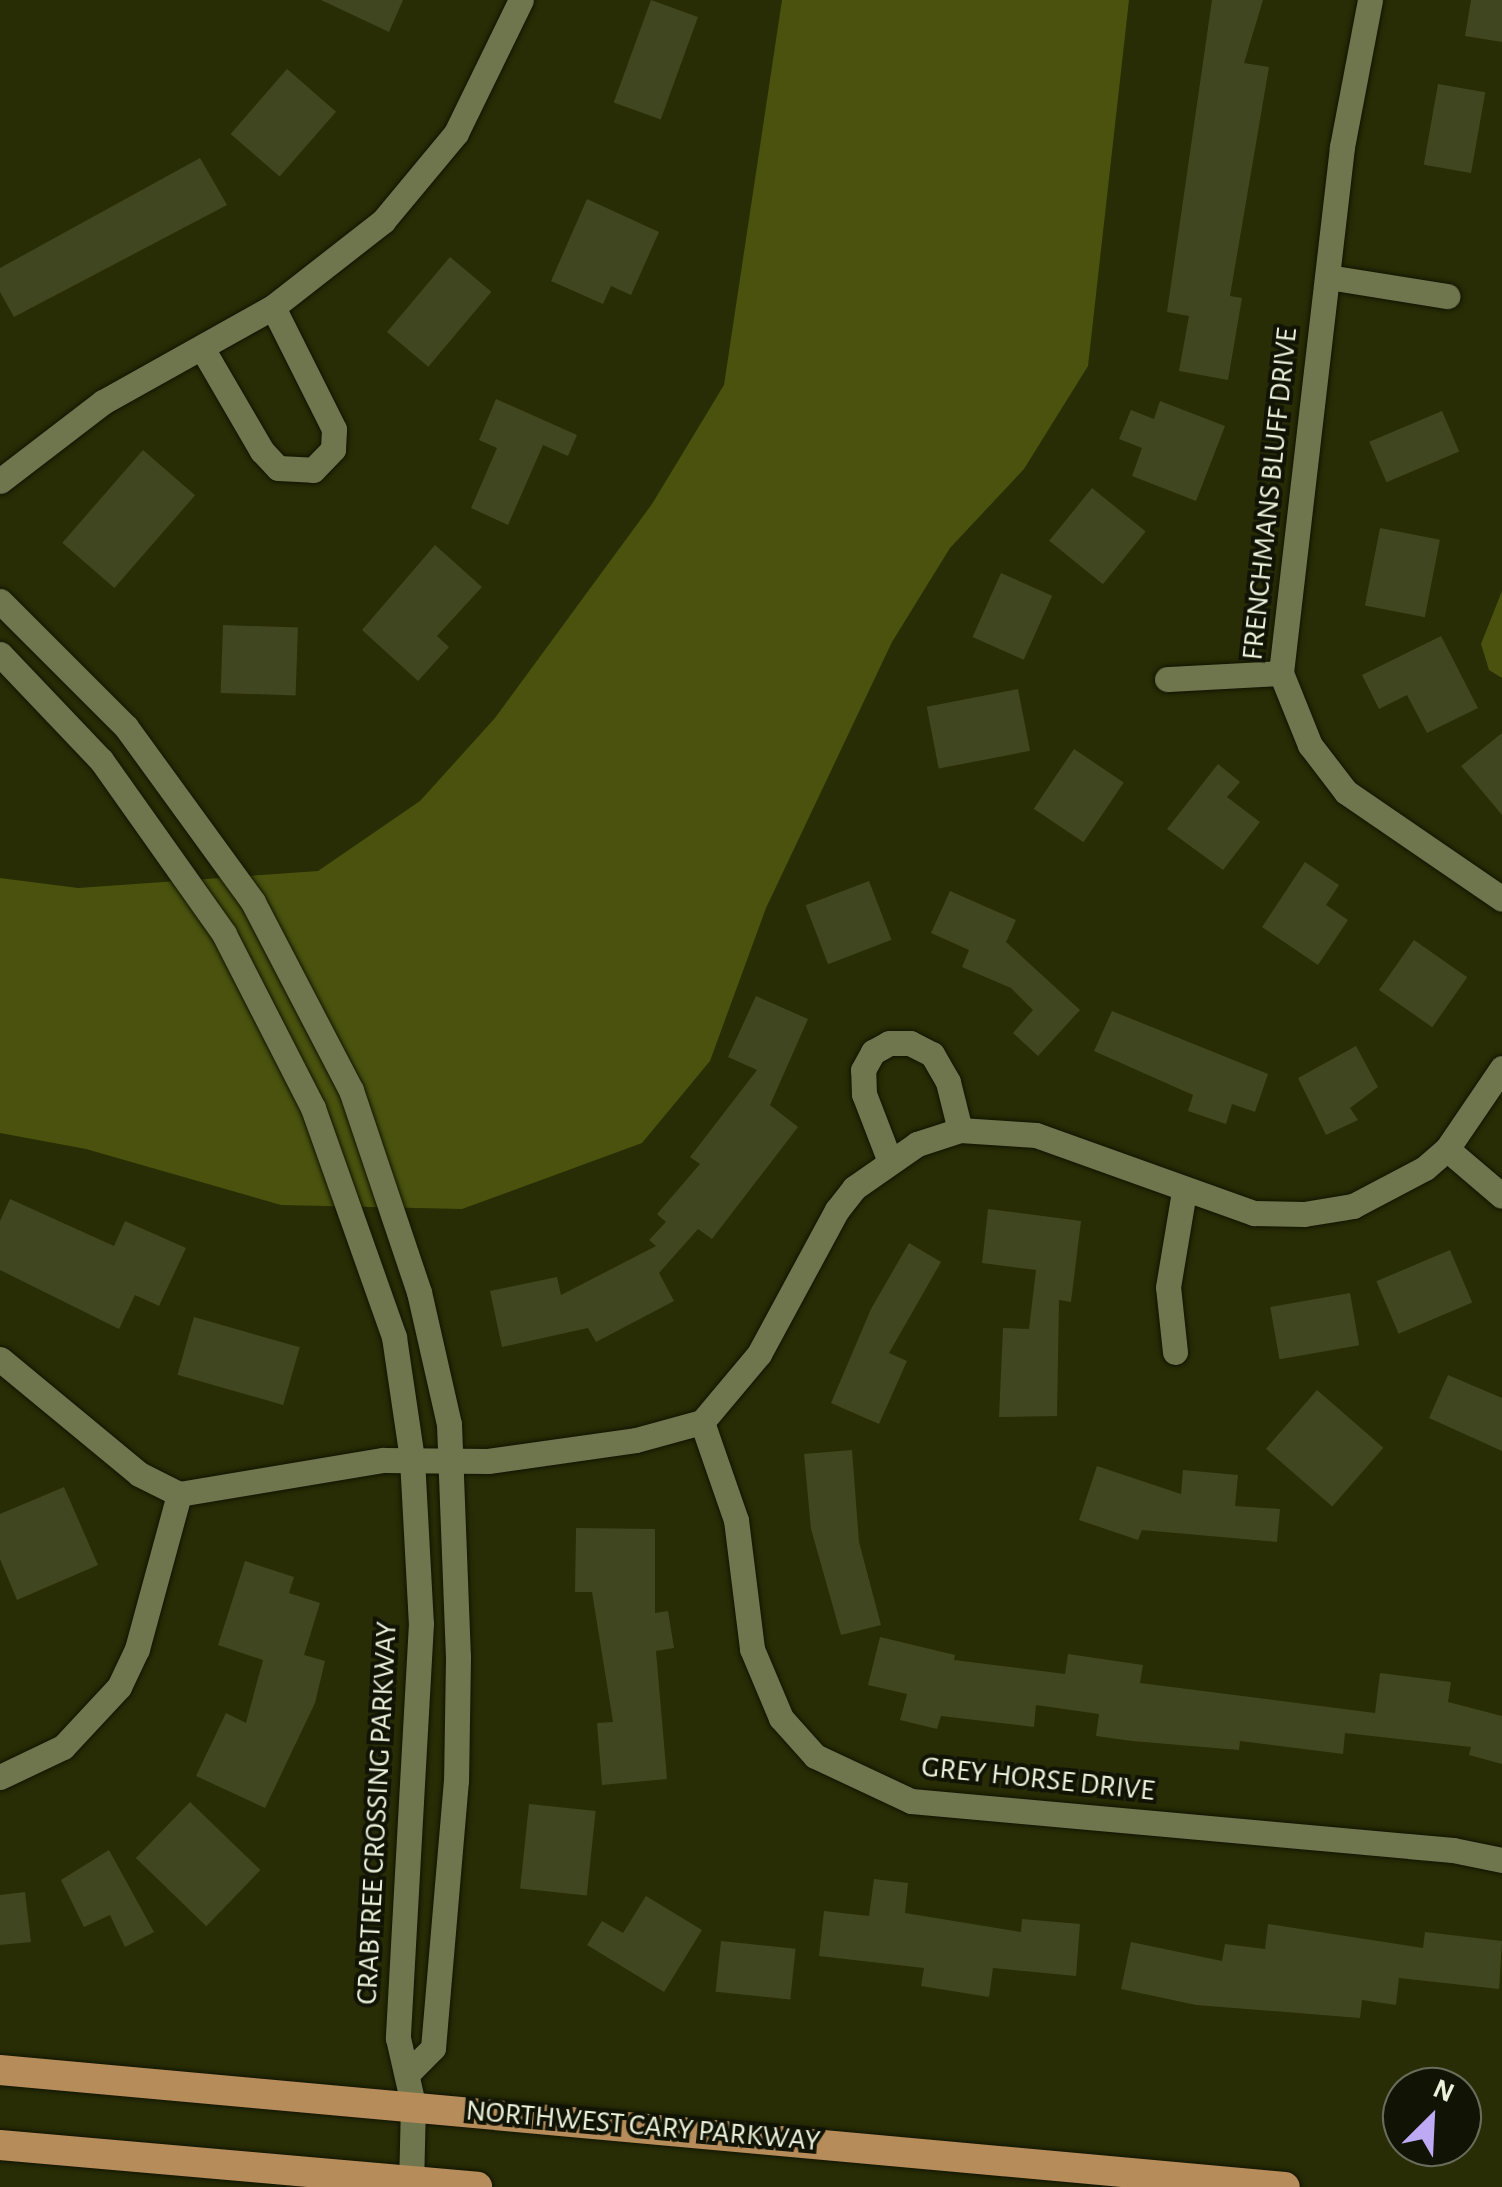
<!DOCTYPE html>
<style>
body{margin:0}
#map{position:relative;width:1502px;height:2187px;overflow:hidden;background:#282d05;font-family:"Alegreya Sans",sans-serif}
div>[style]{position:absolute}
.green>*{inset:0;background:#4a520e}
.building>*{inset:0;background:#40461f;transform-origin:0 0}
.roads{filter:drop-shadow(0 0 2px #111400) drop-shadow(0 0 2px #111400)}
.street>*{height:25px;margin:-12.5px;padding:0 12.5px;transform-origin:12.5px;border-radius:12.5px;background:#6f764e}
.primary>*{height:30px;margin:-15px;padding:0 15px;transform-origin:15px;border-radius:15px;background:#b68c5a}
span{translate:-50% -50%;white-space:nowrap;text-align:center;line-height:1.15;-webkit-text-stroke:8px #111405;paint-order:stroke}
.street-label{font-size:30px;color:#ebf0da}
.north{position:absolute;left:1382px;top:2067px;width:100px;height:100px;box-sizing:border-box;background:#111405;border:2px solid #686c5a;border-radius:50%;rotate:24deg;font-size:28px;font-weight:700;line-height:40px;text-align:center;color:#ebf0da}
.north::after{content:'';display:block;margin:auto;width:35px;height:45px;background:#bea9f5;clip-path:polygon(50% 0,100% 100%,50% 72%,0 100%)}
</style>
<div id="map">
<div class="green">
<div style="clip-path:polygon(782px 0,1129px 0,1088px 366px,1024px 469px,950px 548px,892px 642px,766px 908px,710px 1061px,642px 1143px,462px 1209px,281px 1205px,86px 1149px,0 1133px,0 878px,78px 888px,318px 871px,420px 801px,495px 718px,652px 504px,724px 385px)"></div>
<div style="clip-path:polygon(1502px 591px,1502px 678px,1489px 670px,1481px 644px)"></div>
</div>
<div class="building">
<div style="clip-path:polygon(321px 0,403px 0,389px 32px)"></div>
<div style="left:651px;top:0;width:50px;height:109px;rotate:20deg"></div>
<div style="clip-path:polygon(1212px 0,1263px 0,1244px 63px,1269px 67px,1230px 296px,1242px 298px,1228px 380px,1179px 371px,1189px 316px,1167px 312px)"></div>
<div style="clip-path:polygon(1471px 0,1502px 0,1502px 42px,1465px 36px)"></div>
<div style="left:287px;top:69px;width:65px;height:86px;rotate:41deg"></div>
<div style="left:1438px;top:84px;width:48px;height:82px;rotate:10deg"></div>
<div style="clip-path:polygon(200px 158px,227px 205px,14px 317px,0 292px,0 268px)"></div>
<div style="clip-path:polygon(587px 199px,659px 232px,631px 295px,611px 286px,603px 304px,551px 281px)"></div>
<div style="left:450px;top:257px;width:54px;height:98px;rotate:40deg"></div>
<div style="clip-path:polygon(496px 399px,577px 435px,568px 456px,543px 445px,508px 525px,471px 508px,497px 448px,479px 440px)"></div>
<div style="clip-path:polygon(1160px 401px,1225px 426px,1196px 501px,1132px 476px,1142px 448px,1119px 439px,1131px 410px,1154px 419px)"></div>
<div style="left:1442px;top:411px;width:44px;height:79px;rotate:67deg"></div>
<div style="left:143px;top:450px;width:69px;height:123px;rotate:41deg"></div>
<div style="left:1092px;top:488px;width:69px;height:68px;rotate:39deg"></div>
<div style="left:1380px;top:528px;width:61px;height:79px;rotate:11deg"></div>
<div style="clip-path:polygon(435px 545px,482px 587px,437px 636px,449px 647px,418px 681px,362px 630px)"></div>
<div style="left:1001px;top:573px;width:56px;height:70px;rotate:24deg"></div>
<div style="left:223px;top:625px;width:75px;height:68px;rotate:2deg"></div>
<div style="clip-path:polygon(1441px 636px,1478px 708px,1427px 733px,1407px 695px,1379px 709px,1362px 675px)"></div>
<div style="left:1018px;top:689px;width:63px;height:93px;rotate:79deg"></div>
<div style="clip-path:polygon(1502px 733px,1502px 815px,1461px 766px)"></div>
<div style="left:1074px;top:749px;width:60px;height:72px;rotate:34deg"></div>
<div style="clip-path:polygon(1218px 764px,1240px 782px,1227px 797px,1260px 822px,1223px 870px,1167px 829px)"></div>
<div style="clip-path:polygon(1305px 862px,1339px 885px,1326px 905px,1348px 920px,1318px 965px,1262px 927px)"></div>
<div style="left:869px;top:881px;width:63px;height:68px;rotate:69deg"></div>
<div style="clip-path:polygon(950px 891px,1016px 920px,1006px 942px,1080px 1010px,1038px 1056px,1013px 1033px,1033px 1010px,1011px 988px,962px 967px,969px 950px,931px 933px)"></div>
<div style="left:1414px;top:940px;width:65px;height:61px;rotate:35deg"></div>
<div style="clip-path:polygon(756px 996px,808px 1019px,770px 1105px,798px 1127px,712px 1239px,698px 1229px,659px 1273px,674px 1301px,596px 1342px,588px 1328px,502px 1347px,490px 1291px,557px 1277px,561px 1295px,656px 1246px,649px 1240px,666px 1222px,657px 1214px,700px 1164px,690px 1157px,757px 1070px,728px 1057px)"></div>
<div style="clip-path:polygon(1112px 1011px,1268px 1074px,1255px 1112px,1232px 1104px,1226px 1124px,1188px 1111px,1193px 1095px,1094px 1051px)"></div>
<div style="clip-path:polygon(1356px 1046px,1378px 1087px,1350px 1108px,1358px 1120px,1326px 1135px,1298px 1078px)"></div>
<div style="clip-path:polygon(10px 1199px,114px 1246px,125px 1221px,186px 1248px,159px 1306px,135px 1295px,119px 1329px,0 1270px,0 1221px)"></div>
<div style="clip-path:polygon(988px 1209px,1081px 1221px,1071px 1302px,1059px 1300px,1057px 1416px,999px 1417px,1003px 1328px,1029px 1329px,1036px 1270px,982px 1263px)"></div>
<div style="clip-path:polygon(909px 1243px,941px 1262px,889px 1353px,907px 1361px,879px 1424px,831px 1403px,871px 1309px)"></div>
<div style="left:1450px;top:1250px;width:57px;height:80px;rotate:67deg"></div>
<div style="left:1350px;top:1293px;width:53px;height:81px;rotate:80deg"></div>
<div style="left:194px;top:1317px;width:110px;height:60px;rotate:16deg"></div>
<div style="clip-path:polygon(1448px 1375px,1502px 1398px,1502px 1451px,1429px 1418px)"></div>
<div style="left:1317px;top:1390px;width:88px;height:78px;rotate:41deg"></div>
<div style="clip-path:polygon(852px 1450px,859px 1542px,881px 1625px,841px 1635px,811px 1529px,804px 1454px)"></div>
<div style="clip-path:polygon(1097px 1466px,1181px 1494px,1183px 1470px,1238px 1475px,1235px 1506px,1280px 1509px,1277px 1542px,1142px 1530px,1138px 1540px,1079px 1520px)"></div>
<div style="clip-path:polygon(64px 1487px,98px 1565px,17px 1600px,0 1559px,0 1514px)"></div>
<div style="clip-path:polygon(576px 1528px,655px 1529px,655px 1613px,668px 1611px,674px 1648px,656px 1651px,667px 1779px,602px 1785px,597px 1723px,613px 1722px,592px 1592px,575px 1592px)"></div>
<div style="clip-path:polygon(245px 1561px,294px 1577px,289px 1593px,320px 1603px,304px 1655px,325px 1661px,315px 1703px,265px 1808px,196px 1776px,226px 1713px,246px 1723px,263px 1660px,218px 1645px)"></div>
<div style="clip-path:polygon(880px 1637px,955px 1655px,954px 1660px,1065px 1674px,1068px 1654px,1143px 1665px,1140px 1683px,1375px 1713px,1380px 1673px,1451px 1682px,1448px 1702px,1502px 1716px,1502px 1764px,1469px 1755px,1471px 1747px,1345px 1733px,1343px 1754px,1240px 1741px,1239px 1750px,1132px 1741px,1096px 1736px,1099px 1714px,1036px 1705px,1034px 1727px,941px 1716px,937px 1729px,900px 1720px,907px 1694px,868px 1685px)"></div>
<div style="left:190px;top:1802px;width:98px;height:78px;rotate:44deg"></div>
<div style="left:529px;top:1804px;width:67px;height:85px;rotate:6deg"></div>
<div style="clip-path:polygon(109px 1850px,154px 1932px,125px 1947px,110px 1915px,84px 1927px,61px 1880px)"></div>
<div style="clip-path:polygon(874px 1879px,908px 1883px,905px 1913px,1021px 1932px,1022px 1919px,1080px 1924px,1076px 1976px,993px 1968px,989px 1997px,921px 1986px,924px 1968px,819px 1956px,824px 1911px,869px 1916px)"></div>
<div style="clip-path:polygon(25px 1892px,31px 1942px,0 1945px,0 1895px)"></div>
<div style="clip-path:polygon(646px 1896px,702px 1930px,664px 1992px,587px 1945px,602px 1921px,623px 1933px)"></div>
<div style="clip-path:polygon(1268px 1924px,1423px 1948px,1425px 1932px,1502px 1941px,1499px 1989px,1399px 1978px,1396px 2005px,1362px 2000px,1360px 2018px,1196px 2005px,1121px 1989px,1131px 1942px,1222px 1961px,1225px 1944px,1265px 1949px)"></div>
<div style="left:721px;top:1941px;width:75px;height:51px;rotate:6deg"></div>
</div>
<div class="roads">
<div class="street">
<div style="left:1370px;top:0;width:150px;rotate:100.8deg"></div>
<div style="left:1342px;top:147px;width:530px;rotate:96.62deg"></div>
<div style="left:1281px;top:673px;width:78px;rotate:68.1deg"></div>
<div style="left:1310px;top:745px;width:59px;rotate:52.5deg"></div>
<div style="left:1346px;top:792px;width:189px;rotate:34.4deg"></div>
<div style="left:1328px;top:277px;width:121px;rotate:9.1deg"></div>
<div style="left:202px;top:348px;width:119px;rotate:59.8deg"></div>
<div style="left:262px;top:451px;width:23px;rotate:47deg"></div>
<div style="left:278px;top:468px;width:35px;rotate:3deg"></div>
<div style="left:313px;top:470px;width:29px;rotate:-46deg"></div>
<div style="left:333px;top:449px;width:20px;rotate:-87deg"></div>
<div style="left:334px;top:429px;width:136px;rotate:-116.6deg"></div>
<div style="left:0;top:481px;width:130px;rotate:-37.5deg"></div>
<div style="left:103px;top:402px;width:195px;rotate:-29.2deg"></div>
<div style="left:273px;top:307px;width:140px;rotate:-38deg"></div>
<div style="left:383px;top:221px;width:114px;rotate:-50.3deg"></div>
<div style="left:456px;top:133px;width:148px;rotate:-64deg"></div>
<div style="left:0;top:601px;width:178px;rotate:45deg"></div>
<div style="left:126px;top:727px;width:216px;rotate:54deg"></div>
<div style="left:253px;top:902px;width:212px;rotate:62.5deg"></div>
<div style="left:351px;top:1090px;width:213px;rotate:71.4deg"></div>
<div style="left:419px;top:1292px;width:135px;rotate:77.2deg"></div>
<div style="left:449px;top:1424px;width:233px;rotate:87.8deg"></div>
<div style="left:458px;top:1657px;width:123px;rotate:90.9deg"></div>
<div style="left:456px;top:1780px;width:269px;rotate:94.9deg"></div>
<div style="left:433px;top:2048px;width:33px;rotate:135deg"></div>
<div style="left:0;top:654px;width:146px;rotate:46.4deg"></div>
<div style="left:101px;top:760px;width:213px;rotate:54.7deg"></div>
<div style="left:224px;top:934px;width:195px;rotate:62.9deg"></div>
<div style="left:313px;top:1108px;width:243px;rotate:70.5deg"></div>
<div style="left:394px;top:1337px;width:123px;rotate:81.6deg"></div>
<div style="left:412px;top:1459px;width:164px;rotate:86.9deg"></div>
<div style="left:421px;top:1623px;width:416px;rotate:93.2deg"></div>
<div style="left:398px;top:2038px;width:68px;rotate:77.2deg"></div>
<div style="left:413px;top:2104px;width:83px;rotate:91.4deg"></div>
<div style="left:1167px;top:679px;width:114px;rotate:-3deg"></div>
<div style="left:1447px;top:1149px;width:72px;rotate:40.5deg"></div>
<div style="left:889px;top:1159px;width:70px;rotate:-111deg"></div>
<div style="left:864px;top:1094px;width:24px;rotate:-92deg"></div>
<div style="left:863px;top:1070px;width:21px;rotate:-61deg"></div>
<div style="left:873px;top:1052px;width:18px;rotate:-29deg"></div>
<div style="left:889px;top:1043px;width:21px"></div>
<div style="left:910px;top:1043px;width:25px;rotate:27deg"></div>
<div style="left:932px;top:1054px;width:32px;rotate:60deg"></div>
<div style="left:948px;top:1082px;width:49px;rotate:76deg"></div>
<div style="left:1175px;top:1352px;width:65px;rotate:-96.1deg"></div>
<div style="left:1168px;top:1287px;width:97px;rotate:-80.5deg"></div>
<div style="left:0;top:1359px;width:180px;rotate:39.6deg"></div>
<div style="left:139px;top:1474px;width:45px;rotate:26.6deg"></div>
<div style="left:179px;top:1494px;width:207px;rotate:-9.5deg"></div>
<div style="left:383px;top:1460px;width:105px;rotate:0.5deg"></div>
<div style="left:488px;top:1461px;width:149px;rotate:-8.1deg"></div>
<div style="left:636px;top:1440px;width:68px;rotate:-15.3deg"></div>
<div style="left:702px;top:1422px;width:89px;rotate:-50deg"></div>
<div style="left:759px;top:1354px;width:164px;rotate:-61.6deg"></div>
<div style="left:837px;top:1210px;width:28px;rotate:-52deg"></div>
<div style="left:854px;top:1188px;width:77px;rotate:-34.9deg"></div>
<div style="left:917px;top:1144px;width:45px;rotate:-18deg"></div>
<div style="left:960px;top:1130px;width:76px;rotate:3.8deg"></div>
<div style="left:1036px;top:1135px;width:232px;rotate:19.7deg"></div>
<div style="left:1254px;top:1213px;width:50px;rotate:1.1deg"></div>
<div style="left:1304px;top:1214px;width:50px;rotate:-9.3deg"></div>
<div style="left:1353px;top:1206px;width:81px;rotate:-27.8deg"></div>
<div style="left:1425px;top:1168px;width:29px;rotate:-41deg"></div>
<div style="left:1447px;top:1149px;width:98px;rotate:-55.8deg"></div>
<div style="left:702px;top:1422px;width:104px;rotate:70.9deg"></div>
<div style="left:736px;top:1520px;width:130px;rotate:82.9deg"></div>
<div style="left:752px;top:1649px;width:75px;rotate:67.2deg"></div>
<div style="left:781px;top:1718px;width:51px;rotate:48.2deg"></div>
<div style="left:815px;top:1756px;width:106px;rotate:25.1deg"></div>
<div style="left:911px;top:1801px;width:544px;rotate:5.17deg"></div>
<div style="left:1453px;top:1850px;width:50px;rotate:11.5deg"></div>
<div style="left:0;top:1777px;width:70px;rotate:-25.5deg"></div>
<div style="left:63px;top:1747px;width:82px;rotate:-47deg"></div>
<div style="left:119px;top:1687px;width:42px;rotate:-64.7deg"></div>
<div style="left:137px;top:1649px;width:161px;rotate:-74.8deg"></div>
</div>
<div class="primary">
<div style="left:0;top:2070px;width:1290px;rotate:5.2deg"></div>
<div style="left:0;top:2145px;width:479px;rotate:5deg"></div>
</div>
</div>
<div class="street-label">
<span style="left:1270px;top:494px;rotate:-84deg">FRENCHMANS BLUFF DRIVE</span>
<span style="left:1038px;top:1779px;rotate:6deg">GREY HORSE DRIVE</span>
<span style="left:377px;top:1813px;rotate:-87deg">CRABTREE CROSSING PARKWAY</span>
<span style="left:643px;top:2126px;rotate:5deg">NORTHWEST CARY PARKWAY</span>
</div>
<div class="north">N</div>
</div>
